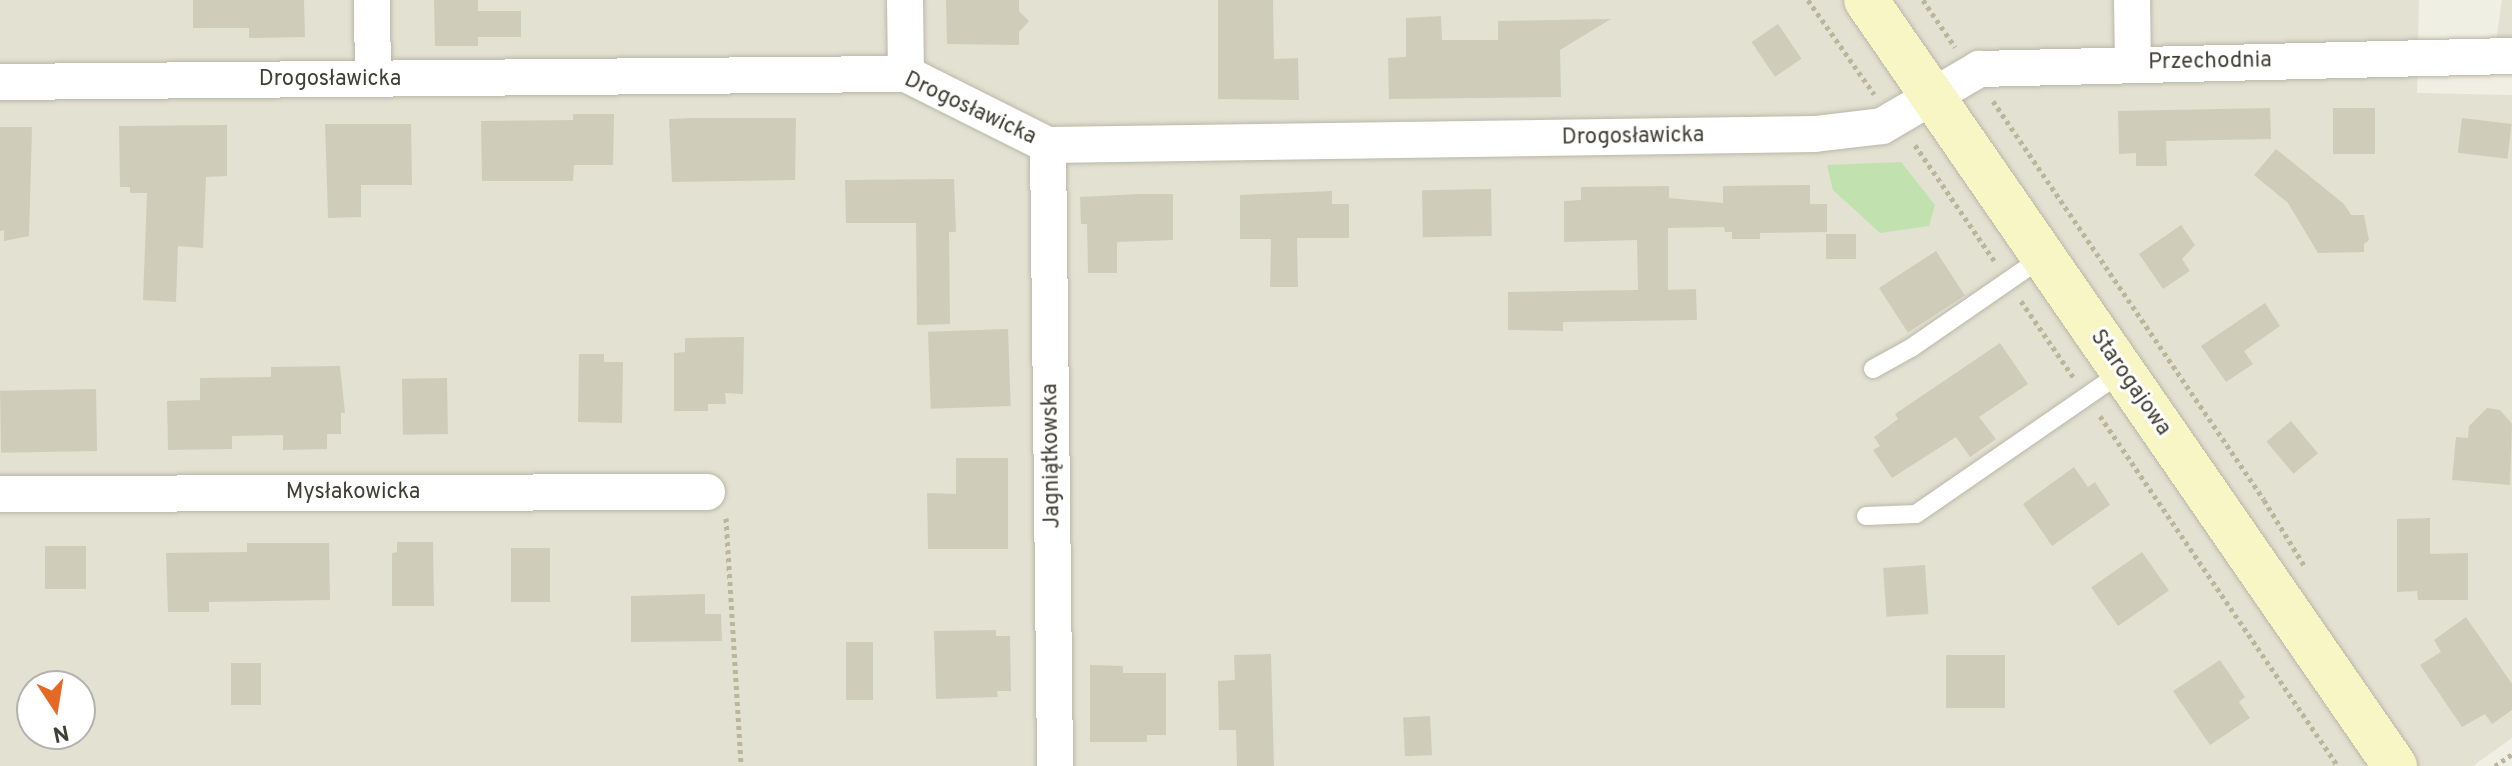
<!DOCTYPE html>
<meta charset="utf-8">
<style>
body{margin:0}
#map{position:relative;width:2512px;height:766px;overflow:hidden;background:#f0efe3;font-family:Overpass,sans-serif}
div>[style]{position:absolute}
.residential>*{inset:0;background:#e3e1d2}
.green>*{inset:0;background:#c1e1af}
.building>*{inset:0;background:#d0ccba;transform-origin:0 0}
.path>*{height:5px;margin-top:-2.5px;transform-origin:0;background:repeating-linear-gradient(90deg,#bbb59a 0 4px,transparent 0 8px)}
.roads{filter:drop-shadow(0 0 2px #bab7a7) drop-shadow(0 0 2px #bab7a7)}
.lane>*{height:18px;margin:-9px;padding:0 9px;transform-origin:9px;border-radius:9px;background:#fff}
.street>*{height:36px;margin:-18px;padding:0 18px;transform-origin:18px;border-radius:18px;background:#fff}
.secondary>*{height:44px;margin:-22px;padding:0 22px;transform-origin:22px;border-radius:22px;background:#f9f6c5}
span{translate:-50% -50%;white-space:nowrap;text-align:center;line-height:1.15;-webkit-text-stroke:6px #fff;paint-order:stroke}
.street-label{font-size:22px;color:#413f34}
.north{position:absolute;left:16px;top:670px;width:80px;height:80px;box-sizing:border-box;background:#fff;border:2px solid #b3b2ae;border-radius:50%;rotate:168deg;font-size:22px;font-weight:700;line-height:32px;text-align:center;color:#413f34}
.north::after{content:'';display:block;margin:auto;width:28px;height:36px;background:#e56825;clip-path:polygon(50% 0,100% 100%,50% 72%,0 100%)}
</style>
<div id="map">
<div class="residential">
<div style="clip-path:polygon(evenodd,0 0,2419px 0,2417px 93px,2512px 95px,2512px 738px,2473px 766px,0 766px,0 0,32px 686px,80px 686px,80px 734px,32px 734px,32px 686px)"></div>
<div style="clip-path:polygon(2502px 0,2512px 0,2512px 41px,2496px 41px)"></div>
</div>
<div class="green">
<div style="clip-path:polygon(1901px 162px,1935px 205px,1929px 226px,1880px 233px,1833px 190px,1827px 165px)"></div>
</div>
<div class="building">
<div style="clip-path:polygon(193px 0,304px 0,305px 37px,249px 38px,249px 28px,193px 28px)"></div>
<div style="clip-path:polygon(434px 0,478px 0,478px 11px,521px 11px,521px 37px,478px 37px,478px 46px,435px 46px)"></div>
<div style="clip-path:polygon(946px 0,1019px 0,1019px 11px,1029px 21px,1019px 32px,1019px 45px,947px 44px)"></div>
<div style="clip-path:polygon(1218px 0,1273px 0,1274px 59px,1298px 58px,1299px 100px,1218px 99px)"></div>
<div style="clip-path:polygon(1441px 16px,1442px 40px,1498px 40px,1498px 21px,1611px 19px,1560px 50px,1561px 97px,1389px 99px,1388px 58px,1406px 57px,1406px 18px)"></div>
<div style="left:1778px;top:24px;width:42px;height:32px;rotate:56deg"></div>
<div style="clip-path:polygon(2270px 108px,2271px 139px,2166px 141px,2167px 166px,2136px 166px,2136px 153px,2119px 154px,2118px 111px)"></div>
<div style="left:2333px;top:108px;width:42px;height:46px"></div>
<div style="clip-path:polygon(573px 114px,614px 114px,613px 165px,574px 165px,573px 181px,482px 181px,481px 121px,573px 120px)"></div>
<div style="clip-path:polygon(691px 118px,796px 118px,795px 180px,672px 182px,669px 119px)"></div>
<div style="left:2462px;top:118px;width:50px;height:35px;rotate:7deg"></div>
<div style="clip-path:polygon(325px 124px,411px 124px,412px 185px,361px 185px,361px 217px,328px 218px)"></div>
<div style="clip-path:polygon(227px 125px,227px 176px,206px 177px,203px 248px,178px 246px,176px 302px,143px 300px,147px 193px,130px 193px,130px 187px,120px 187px,119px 126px)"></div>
<div style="clip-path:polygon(0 127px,32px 127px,29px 236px,4px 241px,4px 230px,0 231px)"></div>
<div style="clip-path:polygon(2276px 149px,2344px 204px,2351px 215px,2364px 215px,2369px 240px,2364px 244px,2364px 252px,2318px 253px,2288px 203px,2254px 175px)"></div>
<div style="clip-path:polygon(954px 179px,956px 232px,949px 232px,950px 324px,917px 325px,916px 223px,846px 223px,845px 180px)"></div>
<div style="clip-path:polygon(1810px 185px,1810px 204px,1827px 204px,1827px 232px,1760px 233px,1760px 239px,1732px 239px,1732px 232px,1725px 232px,1724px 227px,1668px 228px,1668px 290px,1696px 289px,1697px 320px,1563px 322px,1563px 331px,1508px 330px,1508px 292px,1638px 290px,1637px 240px,1564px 242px,1564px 201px,1581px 200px,1581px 187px,1669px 186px,1669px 198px,1723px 203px,1723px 186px)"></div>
<div style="left:1491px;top:189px;width:47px;height:69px;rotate:89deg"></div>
<div style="clip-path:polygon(1332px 191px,1332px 204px,1349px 204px,1349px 238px,1297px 238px,1298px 287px,1270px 287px,1271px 239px,1240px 239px,1240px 195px)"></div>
<div style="clip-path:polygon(1139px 194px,1173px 194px,1173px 240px,1117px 242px,1117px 273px,1088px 273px,1087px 224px,1081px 224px,1080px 197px)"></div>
<div style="clip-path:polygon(2181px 225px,2195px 245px,2182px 259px,2190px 271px,2163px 289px,2139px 254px)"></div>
<div style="left:1826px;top:234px;width:30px;height:25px"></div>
<div style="left:1936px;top:251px;width:53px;height:68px;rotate:57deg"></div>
<div style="clip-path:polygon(2265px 303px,2280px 326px,2244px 351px,2253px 364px,2226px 382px,2201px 346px)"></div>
<div style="left:1008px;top:329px;width:77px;height:80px;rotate:88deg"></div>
<div style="clip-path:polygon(744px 337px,743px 394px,725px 393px,726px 404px,708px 404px,708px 411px,674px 411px,674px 353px,685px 352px,685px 338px)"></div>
<div style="clip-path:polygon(2000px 343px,2028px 384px,1979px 417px,1996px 439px,1970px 457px,1956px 437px,1892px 478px,1873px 450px,1880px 446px,1874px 437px,1898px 419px,1895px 414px)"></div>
<div style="clip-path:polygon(579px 354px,604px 354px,604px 362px,623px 362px,622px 423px,578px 422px)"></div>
<div style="clip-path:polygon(340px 366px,345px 413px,341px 413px,341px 434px,327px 434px,327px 449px,283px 450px,283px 435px,232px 436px,232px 449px,168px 450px,167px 401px,200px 400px,200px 378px,271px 377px,271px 367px)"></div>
<div style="left:447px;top:378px;width:56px;height:45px;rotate:89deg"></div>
<div style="left:96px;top:389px;width:62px;height:96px;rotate:89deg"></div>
<div style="clip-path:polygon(2487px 408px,2500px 410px,2512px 424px,2510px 485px,2452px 480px,2456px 437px,2468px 438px,2469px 426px)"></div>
<div style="left:2291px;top:421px;width:42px;height:32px;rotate:50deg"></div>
<div style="clip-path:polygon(956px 458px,1008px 458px,1008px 549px,928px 549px,927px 493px,956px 494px)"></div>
<div style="clip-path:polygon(2074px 467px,2088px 487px,2095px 482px,2110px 505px,2052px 546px,2023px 504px)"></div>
<div style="clip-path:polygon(2430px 518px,2430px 554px,2468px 553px,2468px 600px,2418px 600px,2417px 591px,2397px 592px,2397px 519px)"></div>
<div style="clip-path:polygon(397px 542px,433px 542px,434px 606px,392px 606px,392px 553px,397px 552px)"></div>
<div style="clip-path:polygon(247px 543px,329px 543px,330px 600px,209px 602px,209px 612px,168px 612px,166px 553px,247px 552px)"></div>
<div style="left:45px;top:546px;width:41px;height:43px"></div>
<div style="left:550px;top:548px;width:54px;height:39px;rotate:90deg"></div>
<div style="left:2142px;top:552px;width:47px;height:62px;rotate:55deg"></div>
<div style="left:1925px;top:565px;width:49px;height:42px;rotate:86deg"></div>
<div style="clip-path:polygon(705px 594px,705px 614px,721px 614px,722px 641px,631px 642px,631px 596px)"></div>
<div style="clip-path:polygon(2466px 617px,2512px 684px,2512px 710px,2492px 724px,2485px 714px,2462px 727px,2420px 665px,2441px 652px,2434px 640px)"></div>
<div style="clip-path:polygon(996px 630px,996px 636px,1010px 636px,1011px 691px,997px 691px,998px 697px,936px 699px,934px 631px)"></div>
<div style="left:846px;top:642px;width:27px;height:58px"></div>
<div style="clip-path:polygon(1271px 654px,1274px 766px,1237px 766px,1236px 730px,1219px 730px,1218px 681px,1235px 680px,1234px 655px)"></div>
<div style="left:2005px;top:655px;width:53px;height:59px;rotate:90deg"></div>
<div style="clip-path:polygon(2220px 660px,2245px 697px,2239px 702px,2250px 718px,2210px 745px,2173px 691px)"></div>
<div style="left:231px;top:663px;width:30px;height:42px"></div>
<div style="clip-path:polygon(1090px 665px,1123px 666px,1123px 673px,1166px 673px,1166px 735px,1147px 735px,1147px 742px,1090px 742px)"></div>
<div style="left:1430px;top:716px;width:39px;height:27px;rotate:87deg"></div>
</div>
<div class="path">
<div style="left:1808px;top:0;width:115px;rotate:54.9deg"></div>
<div style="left:1923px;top:0;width:57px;rotate:55.8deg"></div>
<div style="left:1993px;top:101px;width:482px;rotate:55.8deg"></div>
<div style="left:2264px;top:500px;width:79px;rotate:58.5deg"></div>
<div style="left:1915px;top:145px;width:142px;rotate:55.6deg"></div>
<div style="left:2021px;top:301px;width:93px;rotate:55.5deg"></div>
<div style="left:2100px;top:416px;width:423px;rotate:55.8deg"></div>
<div style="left:726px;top:518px;width:248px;rotate:86.5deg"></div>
<div style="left:2495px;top:766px;width:21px;rotate:-35deg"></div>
</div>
<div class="roads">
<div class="lane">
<div style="left:1873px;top:369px;width:43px;rotate:-28.9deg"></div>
<div style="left:1911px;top:348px;width:160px;rotate:-34.6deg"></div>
<div style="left:1866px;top:516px;width:50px;rotate:-2.3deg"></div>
<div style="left:1916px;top:514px;width:250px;rotate:-34.6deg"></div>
</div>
<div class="street">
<div style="left:372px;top:0;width:79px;rotate:89.3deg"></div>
<div style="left:905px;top:0;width:74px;rotate:89.2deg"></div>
<div style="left:2132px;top:0;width:63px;rotate:89.1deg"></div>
<div style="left:0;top:82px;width:906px;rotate:-0.51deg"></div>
<div style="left:906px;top:74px;width:159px;rotate:26.6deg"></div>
<div style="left:1048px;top:145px;width:767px;rotate:-0.82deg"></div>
<div style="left:1815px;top:134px;width:67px;rotate:-6.8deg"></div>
<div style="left:1882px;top:126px;width:113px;rotate:-30.4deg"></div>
<div style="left:1979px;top:69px;width:533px;rotate:-1.4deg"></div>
<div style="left:1048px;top:145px;width:621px;rotate:89.35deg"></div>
<div style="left:0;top:494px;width:707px;rotate:-0.16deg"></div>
</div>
<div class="secondary">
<div style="left:1866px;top:0;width:931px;rotate:55.37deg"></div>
</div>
</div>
<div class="street-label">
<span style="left:2210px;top:62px;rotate:-1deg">Przechodnia</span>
<span style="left:330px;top:80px">Drogosławicka</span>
<span style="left:970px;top:109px;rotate:25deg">Drogosławicka</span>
<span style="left:1633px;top:137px;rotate:-1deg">Drogosławicka</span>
<span style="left:2130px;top:383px;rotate:55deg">Starogajowa</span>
<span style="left:1052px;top:456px;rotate:-91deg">Jagniątkowska</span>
<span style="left:353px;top:493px">Mysłakowicka</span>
</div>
<div class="north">N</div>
</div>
